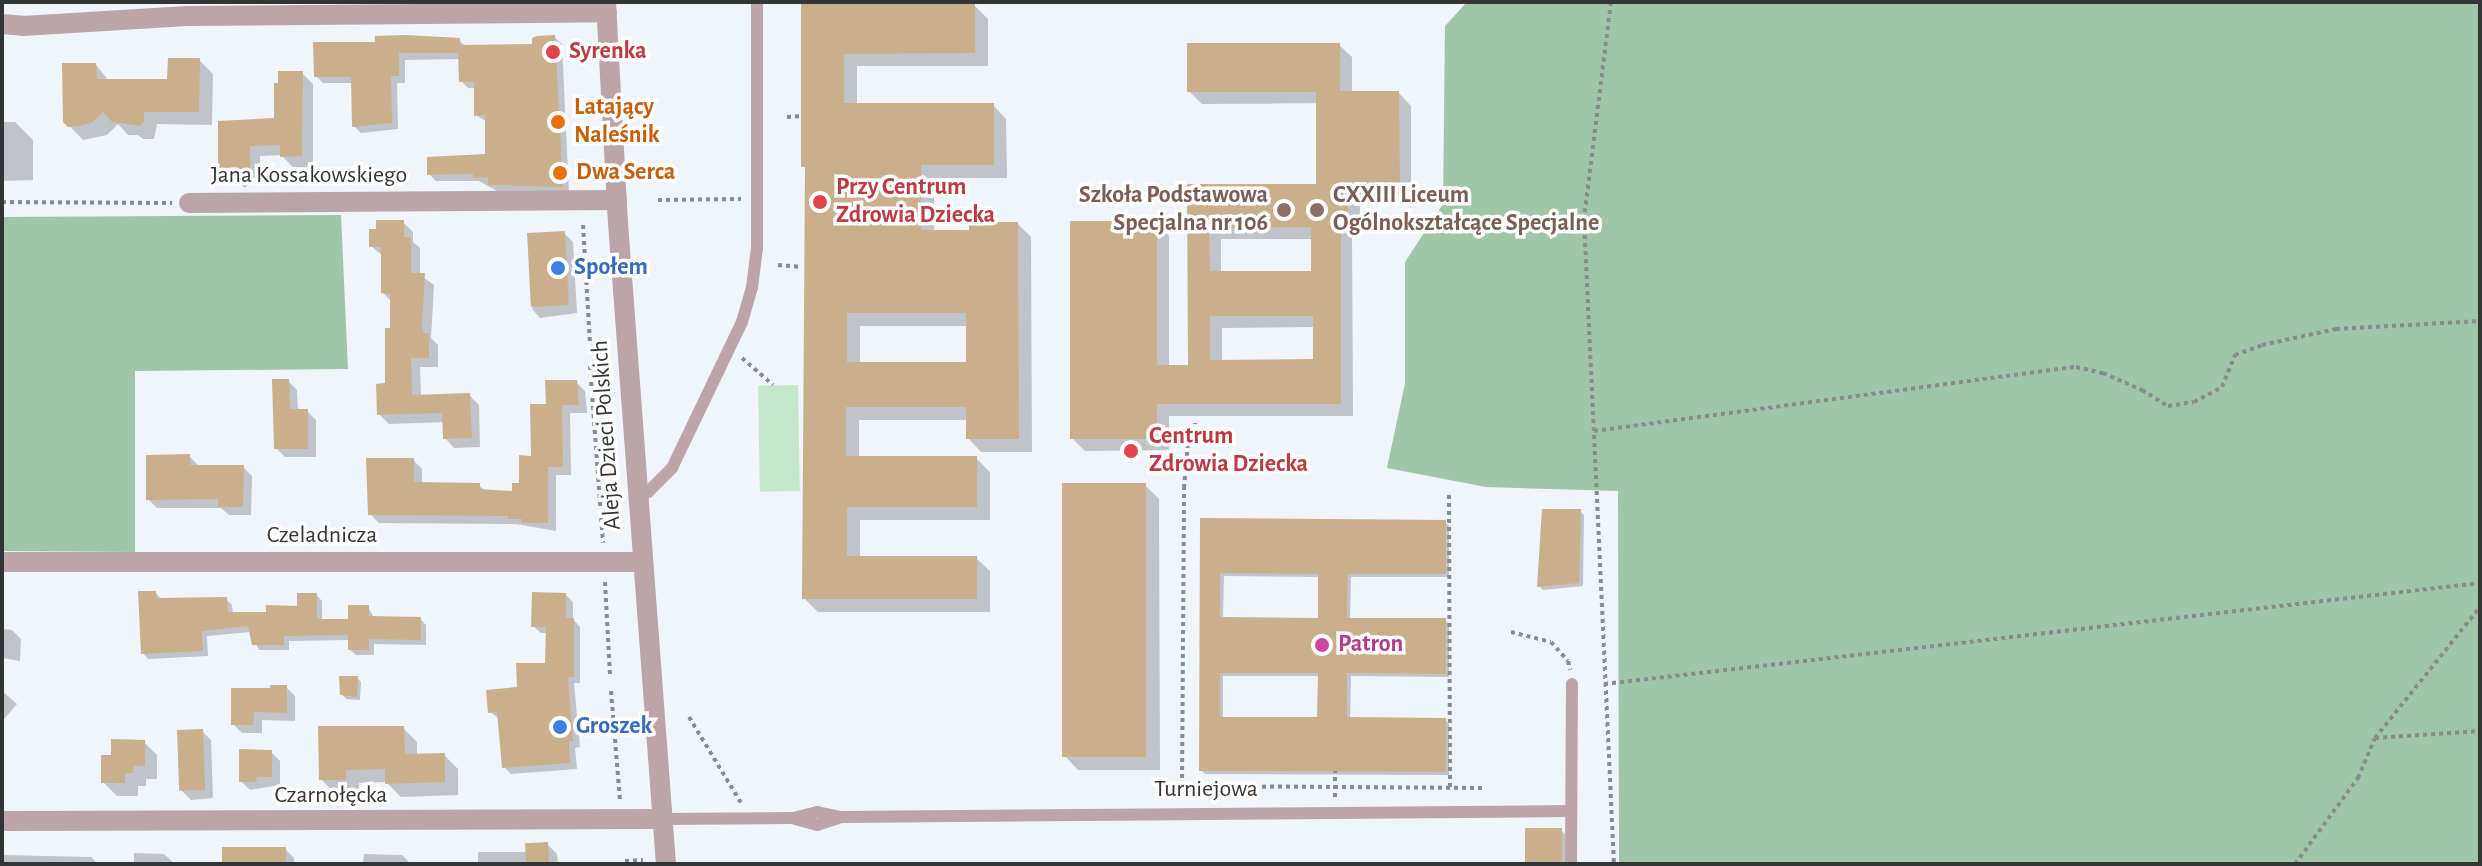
<!DOCTYPE html>
<meta charset="utf-8">
<style>
body{margin:0}
#map{position:relative;width:2482px;height:866px;overflow:hidden;background:#f0f5fb;font-family:"Alegreya Sans",sans-serif}
div>[style]{position:absolute}
.green>*{inset:0;background:#c5e8cd;transform-origin:0 0}
.forest>*{inset:0;background:#a0c6a9}
.shadow>*{inset:0;background:#0003;transform-origin:0 0}
.building>*{inset:0;background:#caaf8c;transform-origin:0 0}
.path>*{height:4px;margin-top:-2px;transform-origin:0;background:repeating-linear-gradient(90deg,#888b8f 0 4px,transparent 0 8px)}
.service>*{height:12px;margin:-6px;padding:0 6px;transform-origin:6px;border-radius:6px;background:#bba5a8}
.minor>*{height:20px;margin:-10px;padding:0 10px;transform-origin:10px;border-radius:10px;background:#bba5a8}
.tertiary>*{height:20px;margin:-10px;padding:0 10px;transform-origin:10px;border-radius:10px;background:#bba5a8}
.dots>*{width:22px;height:22px;translate:-50% -50%;box-sizing:border-box;border:4px solid #fff;border-radius:50%}
span{translate:-50% -50%;white-space:nowrap;text-align:center;line-height:1.15;-webkit-text-stroke:7px #fff;paint-order:stroke}
.health-label{font-size:24px;color:#be3a42;font-weight:700}
.left{translate:0 -50%;text-align:left}
.food-label{font-size:24px;color:#c56008;font-weight:700}
.street-label{font-size:24px;color:#323436}
.education-label{font-size:24px;color:#785e54;font-weight:700}
.right{translate:-100% -50%;text-align:right}
.shop-label{font-size:24px;color:#366cbe;font-weight:700}
.hotel-label{font-size:24px;color:#b23c85;font-weight:700}
.frame{position:absolute;inset:0;border:4px solid #323436;pointer-events:none}
</style>
<div id="map">
<div class="green">
<div style="left:798px;top:385px;width:106px;height:40px;rotate:89deg"></div>
</div>
<div class="forest">
<div style="clip-path:polygon(1467px 2px,2480px 2px,2480px 864px,1619px 864px,1618px 491px,1486px 487px,1387px 468px,1405px 383px,1405px 262px,1443px 204px,1445px 26px)"></div>
<div style="clip-path:polygon(341px 215px,348px 369px,135px 371px,135px 552px,2px 551px,2px 217px)"></div>
</div>
<div class="shadow">
<div style="clip-path:polygon(evenodd,803px 6px,975px 6px,988px 19px,988px 66px,857px 66px,857px 105px,993px 105px,1006px 119px,1007px 178px,934px 178px,934px 232px,971px 232px,1018px 224px,1031px 237px,1032px 452px,981px 452px,968px 438px,968px 420px,859px 420px,859px 458px,976px 458px,990px 472px,990px 520px,860px 520px,860px 558px,976px 558px,990px 571px,990px 612px,818px 612px,804px 598px,807px 170px,803px 166px,803px 6px,860px 326px,968px 326px,968px 364px,860px 364px,860px 326px)"></div>
<div style="clip-path:polygon(554px 37px,562px 44px,569px 194px,497px 191px,479px 181px,436px 181px,429px 174px,487px 156px,487px 122px,476px 115px,476px 88px,468px 88px,461px 81px,460px 59px,405px 60px,405px 83px,397px 83px,398px 129px,361px 133px,354px 126px,353px 83px,323px 83px,316px 76px,315px 44px,459px 40px,466px 47px,534px 46px)"></div>
<div style="clip-path:polygon(evenodd,1339px 45px,1352px 57px,1352px 93px,1399px 93px,1411px 106px,1411px 195px,1360px 195px,1360px 234px,1352px 234px,1353px 416px,1169px 416px,1169px 450px,1085px 451px,1072px 438px,1156px 223px,1169px 236px,1169px 367px,1190px 367px,1189px 186px,1318px 186px,1318px 103px,1202px 104px,1189px 91px,1339px 45px,1221px 239px,1313px 239px,1313px 273px,1221px 273px,1221px 239px,1339px 45px,1315px 327px,1315px 361px,1222px 361px,1222px 328px,1315px 327px)"></div>
<div style="clip-path:polygon(199px 60px,213px 74px,212px 125px,157px 124px,154px 139px,143px 139px,138px 135px,128px 135px,118px 124px,107px 135px,83px 140px,65px 121px,96px 65px,109px 81px,169px 81px)"></div>
<div style="clip-path:polygon(302px 73px,313px 84px,313px 167px,293px 167px,281px 155px,260px 156px,260px 179px,253px 179px,245px 188px,220px 168px,276px 120px)"></div>
<div style="clip-path:polygon(2px 122px,15px 122px,33px 140px,33px 180px,2px 181px)"></div>
<div style="clip-path:polygon(403px 222px,413px 232px,413px 242px,420px 248px,420px 275px,434px 285px,431px 338px,438px 345px,438px 367px,420px 367px,421px 396px,469px 395px,479px 405px,480px 447px,454px 448px,445px 438px,444px 422px,389px 424px,379px 414px,387px 385px,392px 302px,383px 293px,383px 256px,371px 246px)"></div>
<div style="clip-path:polygon(564px 233px,573px 242px,577px 313px,540px 318px,532px 309px)"></div>
<div style="clip-path:polygon(288px 381px,297px 390px,298px 411px,307px 411px,316px 420px,316px 457px,285px 457px,276px 448px)"></div>
<div style="clip-path:polygon(576px 382px,585px 391px,587px 413px,570px 413px,571px 475px,556px 475px,556px 531px,516px 524px,379px 523px,370px 514px,413px 460px,422px 469px,422px 484px,479px 485px,486px 492px,514px 493px,533px 458px,548px 405px)"></div>
<div style="clip-path:polygon(189px 456px,198px 465px,243px 467px,252px 476px,251px 515px,229px 515px,221px 508px,157px 508px,148px 499px)"></div>
<div style="clip-path:polygon(1145px 485px,1159px 499px,1160px 770px,1078px 770px,1065px 756px)"></div>
<div style="clip-path:polygon(1580px 511px,1584px 515px,1583px 586px,1543px 590px,1539px 586px)"></div>
<div style="clip-path:polygon(evenodd,1202px 520px,1445px 522px,1449px 526px,1449px 577px,1351px 577px,1350px 620px,1445px 620px,1449px 624px,1449px 677px,1351px 676px,1350px 719px,1445px 720px,1449px 724px,1449px 775px,1205px 774px,1201px 770px,1202px 520px,1224px 576px,1320px 577px,1320px 620px,1223px 619px,1224px 576px,1202px 520px,1223px 676px,1320px 676px,1319px 719px,1223px 719px,1223px 676px)"></div>
<div style="clip-path:polygon(156px 593px,161px 599px,226px 599px,232px 605px,233px 614px,268px 614px,299px 608px,316px 595px,322px 601px,322px 621px,350px 621px,368px 607px,374px 618px,420px 619px,426px 625px,426px 645px,374px 644px,374px 655px,356px 655px,350px 650px,350px 640px,289px 641px,289px 650px,259px 650px,250px 632px,207px 636px,208px 656px,148px 659px,143px 653px)"></div>
<div style="clip-path:polygon(566px 595px,573px 602px,573px 619px,580px 627px,580px 683px,574px 683px,580px 747px,575px 748px,577px 769px,511px 774px,504px 767px,500px 719px,490px 712px,547px 665px,548px 633px,541px 633px,533px 626px)"></div>
<div style="clip-path:polygon(2px 624px,4px 629px,12px 630px,21px 639px,20px 661px,2px 658px)"></div>
<div style="clip-path:polygon(357px 678px,361px 682px,360px 700px,346px 699px,342px 694px)"></div>
<div style="clip-path:polygon(286px 687px,295px 696px,295px 721px,262px 720px,262px 733px,242px 733px,233px 724px,233px 690px)"></div>
<div style="left:2px;top:691px;width:20px;height:117px;rotate:41deg"></div>
<div style="clip-path:polygon(403px 728px,417px 742px,417px 755px,444px 755px,458px 769px,458px 795px,401px 797px,386px 782px,359px 783px,359px 793px,334px 793px,321px 779px)"></div>
<div style="clip-path:polygon(202px 731px,211px 740px,213px 798px,191px 800px,182px 791px)"></div>
<div style="clip-path:polygon(144px 742px,157px 755px,157px 779px,146px 779px,146px 786px,138px 786px,138px 796px,117px 796px,103px 782px,113px 757px)"></div>
<div style="clip-path:polygon(271px 752px,280px 761px,280px 785px,250px 790px,241px 781px)"></div>
<div style="clip-path:polygon(1561px 830px,1565px 834px,1565px 864px,1527px 864px)"></div>
<div style="clip-path:polygon(547px 844px,557px 854px,558px 864px,478px 864px,478px 852px,528px 852px)"></div>
<div style="clip-path:polygon(285px 849px,294px 858px,294px 864px,225px 864px)"></div>
<div style="clip-path:polygon(134px 853px,164px 854px,175px 864px,134px 864px)"></div>
<div style="clip-path:polygon(364px 854px,402px 855px,411px 864px,363px 864px)"></div>
<div style="clip-path:polygon(2px 855px,91px 857px,98px 864px,2px 864px)"></div>
</div>
<div class="building">
<div style="clip-path:polygon(evenodd,801px 4px,975px 4px,975px 53px,844px 54px,844px 103px,994px 103px,994px 165px,921px 165px,921px 230px,969px 230px,969px 222px,1018px 222px,1019px 439px,966px 439px,966px 407px,846px 407px,846px 456px,977px 456px,977px 507px,847px 507px,847px 556px,977px 556px,977px 599px,802px 599px,805px 167px,801px 167px,801px 4px,847px 313px,966px 313px,966px 362px,847px 362px,847px 313px)"></div>
<div style="clip-path:polygon(406px 35px,460px 38px,460px 45px,532px 44px,532px 38px,537px 36px,555px 35px,563px 187px,488px 185px,488px 177px,473px 178px,473px 174px,427px 175px,427px 157px,485px 154px,485px 115px,474px 116px,474px 82px,459px 82px,458px 53px,399px 53px,399px 76px,391px 76px,392px 123px,352px 127px,351px 77px,314px 77px,313px 42px,375px 42px,375px 36px)"></div>
<div style="clip-path:polygon(evenodd,1187px 43px,1340px 43px,1340px 91px,1399px 91px,1400px 184px,1348px 184px,1348px 222px,1341px 222px,1341px 404px,1157px 404px,1157px 439px,1070px 439px,1070px 221px,1157px 221px,1157px 365px,1188px 365px,1187px 184px,1316px 184px,1316px 92px,1187px 92px,1187px 43px,1311px 227px,1311px 271px,1210px 271px,1209px 228px,1311px 227px,1187px 43px,1210px 316px,1313px 316px,1313px 359px,1210px 360px,1210px 316px)"></div>
<div style="clip-path:polygon(168px 58px,200px 58px,199px 112px,144px 112px,144px 121px,140px 126px,112px 122px,103px 112px,93px 122px,80px 126px,68px 127px,63px 122px,62px 63px,96px 63px,97px 79px,167px 79px)"></div>
<div style="clip-path:polygon(278px 71px,303px 71px,302px 156px,280px 157px,280px 145px,250px 146px,250px 169px,242px 169px,233px 179px,218px 168px,218px 121px,274px 118px,274px 83px,278px 83px)"></div>
<div style="clip-path:polygon(376px 220px,404px 220px,404px 237px,411px 237px,411px 273px,425px 273px,422px 327px,424px 333px,429px 333px,429px 358px,411px 358px,412px 395px,470px 393px,472px 438px,443px 439px,442px 413px,377px 415px,376px 384px,385px 383px,385px 328px,390px 328px,390px 294px,381px 293px,381px 247px,369px 247px,369px 229px,376px 229px)"></div>
<div style="left:565px;top:231px;width:74px;height:38px;rotate:87deg"></div>
<div style="clip-path:polygon(272px 379px,289px 379px,290px 409px,308px 409px,308px 449px,274px 449px)"></div>
<div style="clip-path:polygon(545px 380px,577px 380px,579px 405px,562px 405px,563px 467px,548px 467px,548px 523px,521px 523px,522px 519px,508px 519px,508px 516px,368px 515px,366px 458px,414px 458px,414px 482px,480px 483px,480px 489px,512px 491px,512px 483px,519px 483px,519px 455px,531px 456px,530px 404px,546px 404px)"></div>
<div style="clip-path:polygon(190px 454px,190px 465px,244px 465px,243px 507px,218px 507px,218px 499px,146px 500px,146px 455px)"></div>
<div style="left:1062px;top:483px;width:84px;height:274px"></div>
<div style="clip-path:polygon(1542px 509px,1581px 509px,1579px 583px,1537px 587px)"></div>
<div style="clip-path:polygon(evenodd,1200px 518px,1446px 520px,1446px 574px,1348px 574px,1347px 618px,1446px 618px,1446px 674px,1347px 673px,1347px 717px,1446px 718px,1446px 772px,1199px 771px,1200px 518px,1220px 573px,1318px 574px,1318px 618px,1220px 617px,1220px 573px,1200px 518px,1220px 673px,1318px 673px,1317px 717px,1220px 717px,1220px 673px)"></div>
<div style="clip-path:polygon(138px 591px,156px 591px,156px 598px,227px 597px,228px 612px,266px 612px,266px 605px,297px 606px,297px 593px,317px 593px,317px 619px,348px 619px,348px 605px,369px 605px,369px 616px,421px 617px,421px 640px,369px 639px,369px 650px,348px 650px,348px 635px,284px 636px,284px 645px,252px 645px,248px 626px,202px 631px,203px 651px,141px 654px)"></div>
<div style="clip-path:polygon(532px 592px,566px 593px,566px 618px,574px 618px,574px 677px,568px 677px,573px 741px,569px 741px,570px 763px,502px 768px,497px 712px,488px 713px,486px 690px,517px 687px,516px 663px,545px 663px,546px 627px,531px 627px)"></div>
<div style="clip-path:polygon(339px 676px,358px 676px,357px 697px,340px 695px)"></div>
<div style="clip-path:polygon(270px 685px,287px 685px,287px 713px,254px 712px,253px 725px,231px 725px,231px 688px,270px 688px)"></div>
<div style="clip-path:polygon(318px 726px,404px 726px,405px 754px,445px 753px,445px 782px,385px 784px,385px 769px,346px 770px,346px 780px,319px 780px)"></div>
<div style="left:203px;top:729px;width:61px;height:26px;rotate:88deg"></div>
<div style="clip-path:polygon(111px 739px,145px 740px,145px 766px,133px 766px,133px 773px,125px 773px,125px 783px,101px 783px,101px 755px,111px 755px)"></div>
<div style="clip-path:polygon(239px 749px,272px 750px,272px 777px,257px 777px,256px 782px,239px 782px)"></div>
<div style="left:1525px;top:828px;width:37px;height:36px"></div>
<div style="left:548px;top:842px;width:22px;height:23px;rotate:87deg"></div>
<div style="left:286px;top:847px;width:17px;height:64px;rotate:90deg"></div>
</div>
<div class="path">
<div style="left:1611px;top:2px;width:219px;rotate:97.1deg"></div>
<div style="left:1584px;top:219px;width:646px;rotate:87.34deg"></div>
<div style="left:568px;top:51px;width:11px"></div>
<div style="left:787px;top:117px;width:14px;rotate:-4deg"></div>
<div style="left:658px;top:200px;width:83px;rotate:-0.7deg"></div>
<div style="left:2px;top:202px;width:170px;rotate:0.3deg"></div>
<div style="left:583px;top:225px;width:119px;rotate:86.6deg"></div>
<div style="left:778px;top:265px;width:24px;rotate:5deg"></div>
<div style="left:742px;top:358px;width:41px;rotate:41.1deg"></div>
<div style="left:590px;top:366px;width:177px;rotate:85.8deg"></div>
<div style="left:1594px;top:431px;width:486px;rotate:-7.6deg"></div>
<div style="left:2076px;top:367px;width:28px;rotate:13deg"></div>
<div style="left:2103px;top:373px;width:43px;rotate:23.6deg"></div>
<div style="left:2142px;top:390px;width:31px;rotate:32deg"></div>
<div style="left:2168px;top:406px;width:26px;rotate:-9deg"></div>
<div style="left:2194px;top:402px;width:32px;rotate:-28deg"></div>
<div style="left:2222px;top:387px;width:35px;rotate:-68deg"></div>
<div style="left:2235px;top:355px;width:29px;rotate:-20deg"></div>
<div style="left:2262px;top:345px;width:76px;rotate:-12.2deg"></div>
<div style="left:2336px;top:329px;width:144px;rotate:-3.2deg"></div>
<div style="left:1449px;top:495px;width:293px;rotate:89.8deg"></div>
<div style="left:605px;top:582px;width:93px;rotate:86.9deg"></div>
<div style="left:1511px;top:632px;width:41px;rotate:14deg"></div>
<div style="left:1551px;top:642px;width:25px;rotate:48deg"></div>
<div style="left:1568px;top:661px;width:9px;rotate:77deg"></div>
<div style="left:1604px;top:684px;width:882px;rotate:-6.58deg"></div>
<div style="left:611px;top:691px;width:109px;rotate:85.3deg"></div>
<div style="left:689px;top:717px;width:100px;rotate:58.8deg"></div>
<div style="left:2375px;top:738px;width:105px;rotate:-3.8deg"></div>
<div style="left:1182px;top:786px;width:300px;rotate:0.4deg"></div>
<div style="left:1335px;top:797px;width:26px;rotate:-90deg"></div>
<div style="left:1178px;top:799px;width:14px;rotate:-73deg"></div>
<div style="left:1182px;top:786px;width:298px;rotate:-89.6deg"></div>
<div style="left:1184px;top:488px;width:46px;rotate:-85deg"></div>
<div style="left:1188px;top:442px;width:13px;rotate:-51deg"></div>
<div style="left:1196px;top:432px;width:9px;rotate:-96deg"></div>
<div style="left:625px;top:861px;width:18px;rotate:-3deg"></div>
<div style="left:2295px;top:864px;width:107px;rotate:-53.8deg"></div>
<div style="left:2358px;top:778px;width:43px;rotate:-67deg"></div>
<div style="left:2375px;top:738px;width:168px;rotate:-51.3deg"></div>
</div>
<div class="service">
<div style="left:638px;top:496px;width:11px;rotate:-22deg"></div>
<div style="left:648px;top:492px;width:34px;rotate:-45deg"></div>
<div style="left:672px;top:468px;width:162px;rotate:-64.4deg"></div>
<div style="left:742px;top:322px;width:35px;rotate:-74deg"></div>
<div style="left:752px;top:288px;width:39px;rotate:-83deg"></div>
<div style="left:757px;top:249px;width:247px;rotate:-90deg"></div>
<div style="left:661px;top:819px;width:132px;rotate:-0.4deg"></div>
<div style="left:793px;top:818px;width:25px;rotate:-14deg"></div>
<div style="left:817px;top:812px;width:25px;rotate:12deg"></div>
<div style="left:841px;top:817px;width:730px;rotate:-0.47deg"></div>
<div style="left:795px;top:819px;width:23px;rotate:15deg"></div>
<div style="left:817px;top:825px;width:22px;rotate:-18deg"></div>
<div style="left:1571px;top:864px;width:180px;rotate:-89.7deg"></div>
</div>
<div class="minor">
<div style="left:2px;top:24px;width:21px;rotate:5deg"></div>
<div style="left:23px;top:26px;width:164px;rotate:-3.5deg"></div>
<div style="left:187px;top:16px;width:420px;rotate:-0.5deg"></div>
<div style="left:189px;top:203px;width:428px;rotate:-0.4deg"></div>
<div style="left:2px;top:562px;width:640px"></div>
<div style="left:2px;top:821px;width:659px;rotate:-0.17deg"></div>
</div>
<div class="tertiary">
<div style="left:606px;top:2px;width:221px;rotate:86.9deg"></div>
<div style="left:618px;top:223px;width:643px;rotate:85.72deg"></div>
</div>
<div class="dots">
<div style="left:553px;top:52px;background:#e0444e"></div>
<div style="left:558px;top:122px;background:#e8710a"></div>
<div style="left:560px;top:173px;background:#e8710a"></div>
<div style="left:820px;top:202px;background:#e0444e"></div>
<div style="left:1284px;top:210px;background:#8d6e63"></div>
<div style="left:1317px;top:210px;background:#8d6e63"></div>
<div style="left:558px;top:268px;background:#3f7fe0"></div>
<div style="left:1131px;top:451px;background:#e0444e"></div>
<div style="left:1322px;top:645px;background:#d1479c"></div>
<div style="left:560px;top:727px;background:#3f7fe0"></div>
</div>
<div class="health-label">
<span class="left" style="left:569px;top:52px">Syrenka</span>
<span class="left" style="left:836px;top:202px">Przy Centrum<br>Zdrowia Dziecka</span>
<span class="left" style="left:1149px;top:451px">Centrum<br>Zdrowia Dziecka</span>
</div>
<div class="food-label">
<span class="left" style="left:574px;top:122px">Latający<br>Naleśnik</span>
<span class="left" style="left:576px;top:173px">Dwa Serca</span>
</div>
<div class="street-label">
<span style="left:309px;top:176px">Jana Kossakowskiego</span>
<span style="left:607px;top:435px;rotate:-94deg">Aleja Dzieci Polskich</span>
<span style="left:322px;top:536px">Czeladnicza</span>
<span style="left:1206px;top:790px">Turniejowa</span>
<span style="left:331px;top:796px">Czarnołęcka</span>
</div>
<div class="education-label">
<span class="right" style="left:1268px;top:210px">Szkoła Podstawowa<br>Specjalna nr 106</span>
<span class="left" style="left:1333px;top:210px">CXXIII Liceum<br>Ogólnokształcące Specjalne</span>
</div>
<div class="shop-label">
<span class="left" style="left:574px;top:268px">Społem</span>
<span class="left" style="left:576px;top:727px">Groszek</span>
</div>
<div class="hotel-label">
<span class="left" style="left:1338px;top:645px">Patron</span>
</div>
<div class="frame"></div>
</div>
